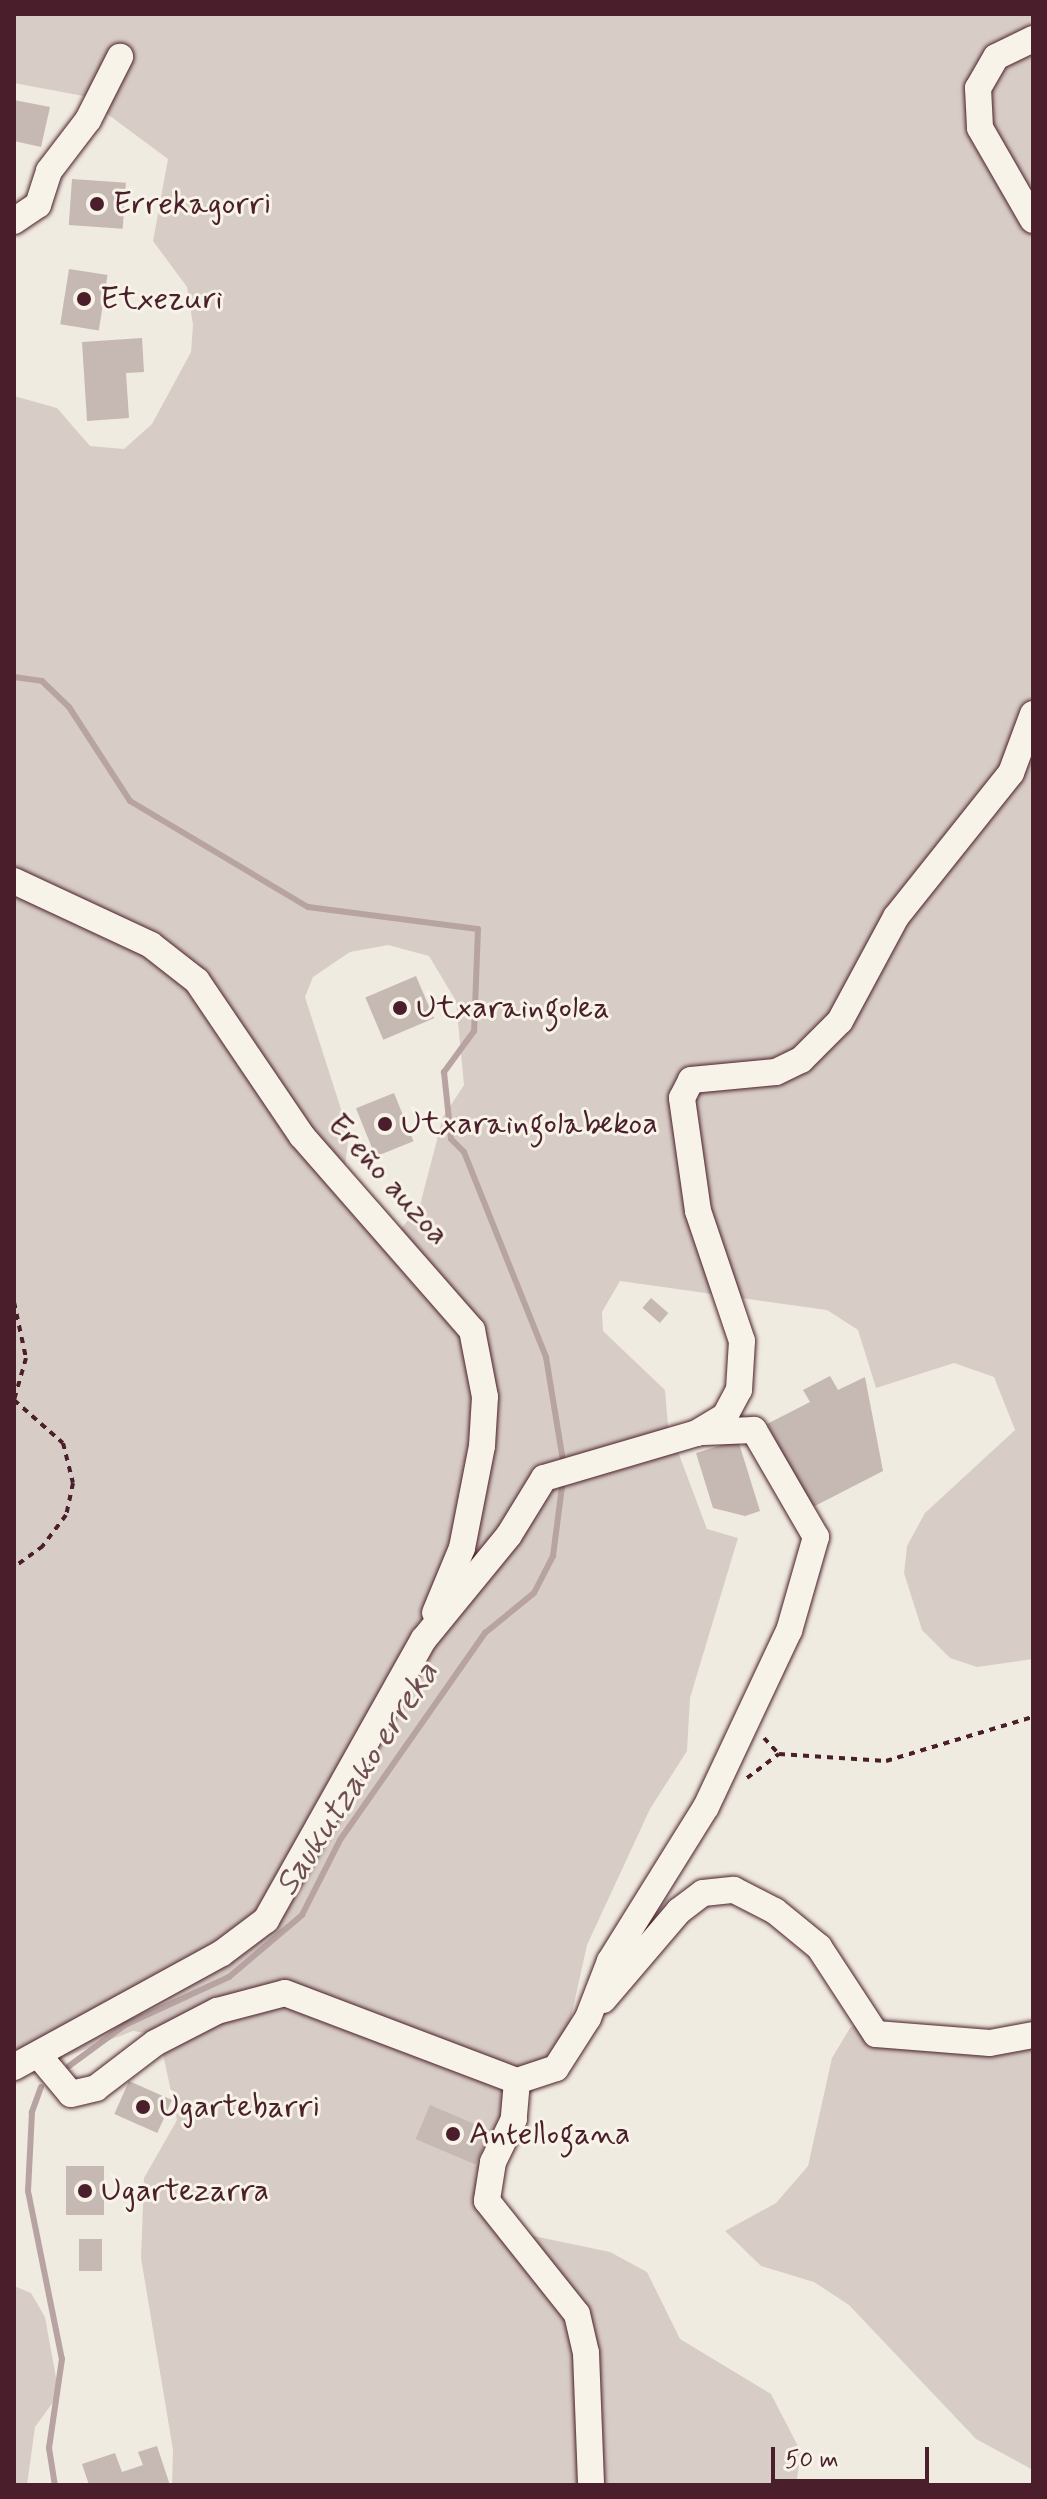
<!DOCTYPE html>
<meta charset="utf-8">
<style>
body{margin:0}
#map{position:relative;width:1047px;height:2499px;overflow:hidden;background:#f0ebe0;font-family:Mynerve,sans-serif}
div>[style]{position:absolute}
.green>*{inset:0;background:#d8cdc6}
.stream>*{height:6px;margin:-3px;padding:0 3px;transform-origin:3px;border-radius:3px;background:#b7a4a2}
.building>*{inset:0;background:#c6b8b3;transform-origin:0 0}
.path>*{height:4px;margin-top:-2px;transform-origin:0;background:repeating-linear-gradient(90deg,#4a1f2b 0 6px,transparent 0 12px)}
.roads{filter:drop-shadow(0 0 2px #4a1f2b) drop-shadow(0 0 2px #4a1f2b)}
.minor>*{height:26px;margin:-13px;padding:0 13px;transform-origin:13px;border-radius:13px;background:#f7f3e8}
.dots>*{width:22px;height:22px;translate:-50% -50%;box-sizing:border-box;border:4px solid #f7f3e8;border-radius:50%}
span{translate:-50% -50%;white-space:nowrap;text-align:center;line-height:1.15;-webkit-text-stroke:6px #f7f3e8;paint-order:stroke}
.poi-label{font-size:32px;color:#4a1f2b}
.left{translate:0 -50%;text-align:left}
.street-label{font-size:32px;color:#4a1f2b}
.water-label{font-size:34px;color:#704e55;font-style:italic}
.frame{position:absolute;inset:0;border:16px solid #4a1f2b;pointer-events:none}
.scale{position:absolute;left:771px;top:2447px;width:158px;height:36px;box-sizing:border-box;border:4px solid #4a1f2b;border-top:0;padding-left:10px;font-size:24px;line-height:28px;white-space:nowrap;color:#4a1f2b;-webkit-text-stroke:6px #f7f3e8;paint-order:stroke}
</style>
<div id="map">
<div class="green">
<div style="clip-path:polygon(evenodd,14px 14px,1033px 14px,1033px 1659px,977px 1667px,950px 1658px,922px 1630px,904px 1573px,907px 1546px,925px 1513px,1015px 1430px,994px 1377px,954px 1363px,876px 1388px,858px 1330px,827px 1310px,620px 1281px,602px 1312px,603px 1331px,665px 1390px,668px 1425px,707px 1529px,738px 1538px,690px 1698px,687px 1751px,650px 1809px,587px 1945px,560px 2067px,502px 2119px,477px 2173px,476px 2193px,519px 2233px,610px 2252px,647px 2272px,680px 2339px,771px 2394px,801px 2452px,796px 2485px,172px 2485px,173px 2450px,141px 2258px,144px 2178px,177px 2120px,159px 2035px,133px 2031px,47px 2064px,14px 2060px,14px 396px,57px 408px,90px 446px,124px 449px,152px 424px,191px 352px,193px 325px,187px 287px,153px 241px,168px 159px,83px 96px,14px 83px,14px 14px,388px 945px,429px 956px,456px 1001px,464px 1085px,443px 1117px,420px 1205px,401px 1229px,345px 1165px,349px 1134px,305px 997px,313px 977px,350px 952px,388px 945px)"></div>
<div style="clip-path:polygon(1033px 2021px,1033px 2470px,976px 2439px,849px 2305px,814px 2282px,761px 2266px,725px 2231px,776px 2203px,808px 2166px,832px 2058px,850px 2028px,860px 2022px,973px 2035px)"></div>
<div style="clip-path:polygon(14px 2286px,31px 2293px,45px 2317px,59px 2394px,35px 2427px,27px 2485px,14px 2485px)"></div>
</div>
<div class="stream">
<div style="left:14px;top:677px;width:28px;rotate:8deg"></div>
<div style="left:42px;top:681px;width:37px;rotate:44deg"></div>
<div style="left:69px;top:707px;width:112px;rotate:57deg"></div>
<div style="left:130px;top:801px;width:207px;rotate:30.8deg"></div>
<div style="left:308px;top:907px;width:171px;rotate:7.4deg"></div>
<div style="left:478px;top:929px;width:102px;rotate:92.2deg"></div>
<div style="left:474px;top:1031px;width:51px;rotate:126.2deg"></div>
<div style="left:444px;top:1072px;width:67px;rotate:84deg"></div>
<div style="left:451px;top:1139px;width:18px;rotate:45deg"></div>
<div style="left:464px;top:1152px;width:221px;rotate:68.2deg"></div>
<div style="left:546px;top:1357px;width:105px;rotate:80.7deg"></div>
<div style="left:69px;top:2066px;width:69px;rotate:-36.2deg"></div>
<div style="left:125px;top:2025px;width:115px;rotate:-24.8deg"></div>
<div style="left:229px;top:1977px;width:96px;rotate:-40.3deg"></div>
<div style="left:302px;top:1915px;width:84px;rotate:-63.1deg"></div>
<div style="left:340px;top:1840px;width:253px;rotate:-55deg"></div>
<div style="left:485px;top:1633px;width:63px;rotate:-39.2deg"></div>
<div style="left:534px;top:1593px;width:42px;rotate:-62.8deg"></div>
<div style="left:553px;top:1556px;width:78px;rotate:-82.6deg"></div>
<div style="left:41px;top:2087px;width:27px;rotate:110deg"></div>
<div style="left:32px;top:2112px;width:79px;rotate:92.9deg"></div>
<div style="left:28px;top:2191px;width:171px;rotate:78.6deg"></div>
<div style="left:62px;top:2359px;width:90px;rotate:98.3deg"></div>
<div style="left:49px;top:2448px;width:37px;rotate:81deg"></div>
</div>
<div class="building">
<div style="clip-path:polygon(14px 100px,50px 107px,41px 147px,14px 141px)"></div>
<div style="left:72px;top:179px;width:54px;height:46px;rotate:4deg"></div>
<div style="left:69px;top:269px;width:39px;height:56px;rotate:9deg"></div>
<div style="clip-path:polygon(142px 338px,144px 372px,126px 373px,129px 418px,87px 421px,82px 342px)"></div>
<div style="left:416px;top:976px;width:46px;height:55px;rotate:67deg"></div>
<div style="left:394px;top:1093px;width:52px;height:41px;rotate:68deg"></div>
<div style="left:651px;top:1298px;width:23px;height:13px;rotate:41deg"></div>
<div style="clip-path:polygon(830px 1376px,838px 1390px,865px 1377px,883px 1471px,811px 1508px,767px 1424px,810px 1402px,803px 1390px)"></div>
<div style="clip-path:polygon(738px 1440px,760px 1511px,745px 1516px,713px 1508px,696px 1453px)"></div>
<div style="left:129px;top:2081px;width:47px;height:36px;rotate:24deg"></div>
<div style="left:430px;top:2105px;width:65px;height:37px;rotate:23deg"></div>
<div style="left:66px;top:2166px;width:38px;height:49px"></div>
<div style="left:79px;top:2239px;width:23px;height:32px"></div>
<div style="clip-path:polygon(157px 2446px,170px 2485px,89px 2485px,82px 2464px,115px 2453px,122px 2472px,143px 2465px,138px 2452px)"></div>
</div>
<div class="path">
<div style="left:14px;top:1302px;width:57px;rotate:77.9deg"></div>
<div style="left:26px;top:1358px;width:44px;rotate:105.9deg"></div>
<div style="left:14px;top:1400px;width:65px;rotate:41.3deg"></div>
<div style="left:63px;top:1443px;width:41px;rotate:76deg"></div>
<div style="left:73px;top:1483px;width:33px;rotate:102deg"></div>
<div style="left:66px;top:1515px;width:39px;rotate:127deg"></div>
<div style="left:43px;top:1546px;width:36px;rotate:144deg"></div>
<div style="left:764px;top:1738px;width:22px;rotate:47deg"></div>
<div style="left:747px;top:1778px;width:40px;rotate:-37deg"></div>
<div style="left:779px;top:1754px;width:107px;rotate:3.7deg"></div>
<div style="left:886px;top:1761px;width:153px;rotate:-16.7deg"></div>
</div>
<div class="roads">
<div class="minor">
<div style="left:1033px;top:39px;width:41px;rotate:154.1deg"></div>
<div style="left:996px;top:57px;width:36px;rotate:120deg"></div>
<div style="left:978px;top:88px;width:40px;rotate:87.1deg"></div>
<div style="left:980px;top:128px;width:106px;rotate:60.1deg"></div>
<div style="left:38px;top:205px;width:36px;rotate:-72deg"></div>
<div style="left:49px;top:171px;width:64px;rotate:-52.6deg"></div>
<div style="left:88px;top:120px;width:71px;rotate:-63.1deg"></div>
<div style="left:14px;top:221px;width:29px;rotate:-34deg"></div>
<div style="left:14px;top:881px;width:151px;rotate:25deg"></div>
<div style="left:151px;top:945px;width:58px;rotate:38deg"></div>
<div style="left:197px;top:981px;width:187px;rotate:55.9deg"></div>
<div style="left:302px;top:1136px;width:258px;rotate:48.8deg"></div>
<div style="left:472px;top:1330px;width:68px;rotate:79deg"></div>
<div style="left:485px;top:1397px;width:49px;rotate:93.5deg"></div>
<div style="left:482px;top:1446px;width:104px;rotate:101.1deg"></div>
<div style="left:462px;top:1548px;width:70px;rotate:112.6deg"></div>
<div style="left:603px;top:2000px;width:117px;rotate:-49.5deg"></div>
<div style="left:679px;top:1911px;width:30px;rotate:-37deg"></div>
<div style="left:703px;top:1893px;width:31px;rotate:-6deg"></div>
<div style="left:734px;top:1890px;width:46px;rotate:27.1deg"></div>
<div style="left:775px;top:1911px;width:57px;rotate:39.3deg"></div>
<div style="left:819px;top:1947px;width:104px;rotate:56.8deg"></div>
<div style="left:876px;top:2034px;width:114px;rotate:4.5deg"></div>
<div style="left:990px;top:2043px;width:44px;rotate:-10.5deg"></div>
<div style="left:40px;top:2057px;width:48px;rotate:50deg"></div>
<div style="left:71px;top:2094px;width:26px;rotate:-13deg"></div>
<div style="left:96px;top:2088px;width:74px;rotate:-37.3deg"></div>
<div style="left:155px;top:2043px;width:70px;rotate:-27.3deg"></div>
<div style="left:217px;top:2011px;width:70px;rotate:-14.8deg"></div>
<div style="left:285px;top:1993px;width:248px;rotate:20.8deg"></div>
<div style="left:517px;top:2081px;width:38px;rotate:95deg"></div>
<div style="left:514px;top:2119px;width:48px;rotate:116deg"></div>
<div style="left:493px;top:2162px;width:39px;rotate:99deg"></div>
<div style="left:487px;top:2201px;width:144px;rotate:51.5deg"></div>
<div style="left:577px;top:2314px;width:40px;rotate:77deg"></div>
<div style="left:586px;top:2353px;width:132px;rotate:87.8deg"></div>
<div style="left:14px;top:2067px;width:237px;rotate:-28.7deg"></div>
<div style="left:222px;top:1953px;width:55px;rotate:-36.9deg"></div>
<div style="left:266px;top:1920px;width:322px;rotate:-60.7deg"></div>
<div style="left:424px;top:1639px;width:134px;rotate:-50.7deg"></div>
<div style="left:509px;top:1535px;width:67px;rotate:-58.4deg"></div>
<div style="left:544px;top:1478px;width:159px;rotate:-16.4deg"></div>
<div style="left:697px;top:1433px;width:33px;rotate:-31deg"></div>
<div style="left:725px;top:1416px;width:30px;rotate:-62deg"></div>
<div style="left:739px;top:1390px;width:49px;rotate:-86.5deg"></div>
<div style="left:742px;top:1341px;width:137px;rotate:-108.7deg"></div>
<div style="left:698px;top:1211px;width:114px;rotate:-98.1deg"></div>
<div style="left:682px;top:1098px;width:20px;rotate:-63deg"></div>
<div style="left:691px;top:1080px;width:85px;rotate:-5.4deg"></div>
<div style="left:776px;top:1072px;width:28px;rotate:-26deg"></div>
<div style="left:801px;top:1060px;width:55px;rotate:-45deg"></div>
<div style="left:840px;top:1021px;width:118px;rotate:-61.7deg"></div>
<div style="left:896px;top:917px;width:184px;rotate:-51.4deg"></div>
<div style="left:1011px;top:773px;width:63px;rotate:-69.6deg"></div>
<div style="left:517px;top:2081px;width:41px;rotate:-18.4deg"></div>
<div style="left:556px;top:2068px;width:59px;rotate:-57.4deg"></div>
<div style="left:588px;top:2018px;width:61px;rotate:-68.9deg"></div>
<div style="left:610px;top:1961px;width:181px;rotate:-58.1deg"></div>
<div style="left:706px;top:1807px;width:195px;rotate:-64.8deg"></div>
<div style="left:789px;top:1631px;width:98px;rotate:-74deg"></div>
<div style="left:816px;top:1537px;width:124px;rotate:-120.1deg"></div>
<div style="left:754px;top:1430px;width:51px;rotate:177.8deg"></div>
</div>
</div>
<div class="dots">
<div style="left:97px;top:204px;background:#4a1f2b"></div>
<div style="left:84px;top:299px;background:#4a1f2b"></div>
<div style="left:400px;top:1008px;background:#4a1f2b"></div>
<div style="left:385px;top:1124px;background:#4a1f2b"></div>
<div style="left:143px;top:2107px;background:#4a1f2b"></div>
<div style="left:453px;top:2134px;background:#4a1f2b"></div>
<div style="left:85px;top:2191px;background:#4a1f2b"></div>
</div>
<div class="poi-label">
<span class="left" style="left:113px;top:204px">Errekagorri</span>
<span class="left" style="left:100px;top:299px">Etxezuri</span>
<span class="left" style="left:416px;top:1008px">Utxaraingolea</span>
<span class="left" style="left:401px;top:1124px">Utxaraingolabekoa</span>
<span class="left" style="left:159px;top:2107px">Ugartebarri</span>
<span class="left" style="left:469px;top:2134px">Antellogana</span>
<span class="left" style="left:101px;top:2191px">Ugartezarra</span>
</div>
<div class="street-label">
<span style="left:388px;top:1180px;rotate:48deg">Ereño auzoa</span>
</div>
<div class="water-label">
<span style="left:357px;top:1779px;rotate:-57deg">Saukutzako erreka</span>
</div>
<div class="frame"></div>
<div class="scale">50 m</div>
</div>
